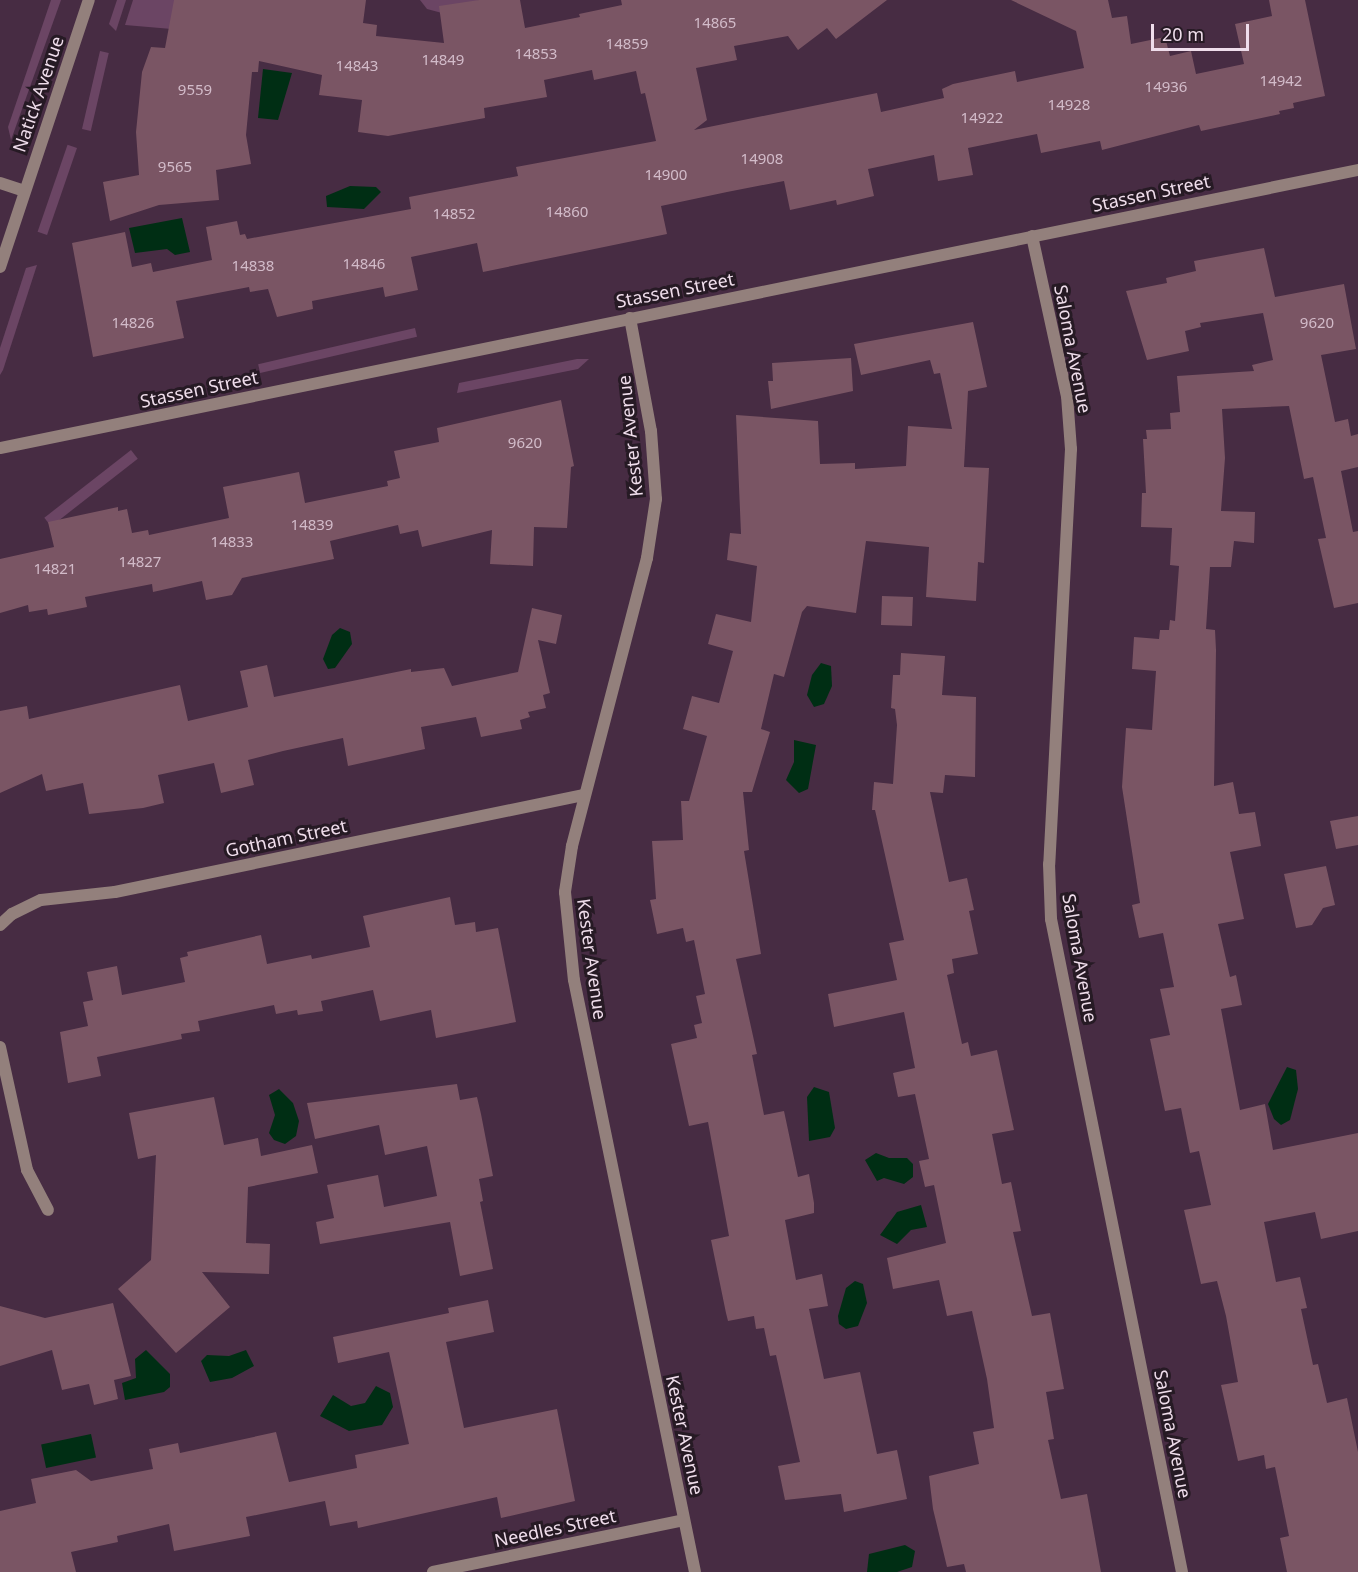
<!DOCTYPE html>
<style>
body{margin:0}
#map{position:relative;width:1358px;height:1572px;overflow:hidden;background:#472c43;font-family:"Noto Sans",sans-serif}
div>[style]{position:absolute}
.green>*{inset:0;background:#6b4564;transform-origin:0 0}
.water>*{inset:0;background:#002e14;transform-origin:0 0}
.building>*{inset:0;background:#7a5564;transform-origin:0 0}
.street>*{height:12px;margin:-6px;padding:0 6px;transform-origin:6px;border-radius:6px;background:#93807c}
span{translate:-50% -50%;white-space:nowrap;text-align:center;line-height:1.15;-webkit-text-stroke:6px #261a24;paint-order:stroke}
.number-label{font-size:15px;color:#d2bbc9}
.number-label span{-webkit-text-stroke-width:0}
.street-label{font-size:18px;color:#efddeb}
.scale{position:absolute;left:1151px;top:24px;width:98px;height:27px;box-sizing:border-box;border:3px solid #efddeb;border-top:0;padding-left:8px;font-size:18px;line-height:21px;white-space:nowrap;color:#efddeb;-webkit-text-stroke:4px #261a24;paint-order:stroke}
</style>
<div id="map">
<div class="green">
<div style="clip-path:polygon(51px 0,61px 0,11px 140px,8px 127px)"></div>
<div style="clip-path:polygon(117px 0,126px 0,116px 31px,109px 24px)"></div>
<div style="clip-path:polygon(133px 0,180px 0,195px 31px,125px 25px)"></div>
<div style="clip-path:polygon(420px 0,480px 0,442px 13px,427px 9px)"></div>
<div style="left:100px;top:51px;width:9px;height:80px;rotate:13deg"></div>
<div style="left:77px;top:148px;width:92px;height:10px;rotate:109deg"></div>
<div style="clip-path:polygon(37px 265px,3px 370px,0 375px,0 348px,26px 268px)"></div>
<div style="left:415px;top:328px;width:9px;height:161px;rotate:77deg"></div>
<div style="clip-path:polygon(577px 359px,589px 359px,578px 369px,457px 393px,459px 383px)"></div>
<div style="left:131px;top:450px;width:11px;height:110px;rotate:52deg"></div>
</div>
<div class="water">
<div style="clip-path:polygon(263px 69px,292px 73px,278px 120px,258px 118px)"></div>
<div style="clip-path:polygon(350px 186px,376px 187px,381px 192px,364px 209px,327px 207px,326px 196px)"></div>
<div style="clip-path:polygon(182px 218px,190px 252px,175px 255px,167px 249px,135px 253px,129px 228px)"></div>
<div style="clip-path:polygon(340px 628px,350px 632px,352px 644px,335px 668px,328px 669px,323px 659px,332px 635px)"></div>
<div style="clip-path:polygon(821px 663px,831px 666px,832px 686px,824px 704px,814px 707px,807px 695px,812px 675px)"></div>
<div style="clip-path:polygon(794px 740px,816px 745px,808px 789px,799px 793px,786px 780px,794px 762px)"></div>
<div style="clip-path:polygon(1287px 1067px,1296px 1070px,1298px 1089px,1290px 1120px,1281px 1125px,1274px 1119px,1268px 1104px)"></div>
<div style="clip-path:polygon(814px 1087px,829px 1092px,835px 1128px,830px 1137px,809px 1141px,807px 1097px)"></div>
<div style="clip-path:polygon(279px 1089px,293px 1103px,299px 1121px,296px 1136px,285px 1144px,274px 1140px,269px 1133px,275px 1115px,269px 1095px)"></div>
<div style="clip-path:polygon(876px 1153px,889px 1158px,907px 1158px,913px 1164px,913px 1177px,904px 1184px,884px 1178px,877px 1181px,865px 1160px)"></div>
<div style="clip-path:polygon(921px 1205px,927px 1227px,911px 1230px,897px 1244px,880px 1235px,897px 1212px)"></div>
<div style="clip-path:polygon(855px 1281px,863px 1284px,867px 1303px,858px 1326px,846px 1329px,839px 1324px,838px 1316px,846px 1288px)"></div>
<div style="clip-path:polygon(146px 1350px,170px 1374px,170px 1387px,164px 1392px,125px 1400px,122px 1383px,136px 1378px,135px 1359px)"></div>
<div style="clip-path:polygon(246px 1350px,254px 1366px,232px 1378px,210px 1382px,201px 1361px,207px 1355px,229px 1356px)"></div>
<div style="clip-path:polygon(376px 1386px,390px 1393px,393px 1407px,382px 1425px,349px 1431px,320px 1416px,333px 1395px,351px 1406px,365px 1403px)"></div>
<div style="left:91px;top:1434px;width:24px;height:51px;rotate:78deg"></div>
<div style="clip-path:polygon(905px 1545px,915px 1551px,912px 1567px,897px 1572px,867px 1572px,869px 1554px)"></div>
</div>
<div class="building">
<div style="clip-path:polygon(174px 0,366px 0,363px 23px,377px 25px,376px 36px,444px 43px,439px 6px,479px 0,520px 0,525px 28px,580px 17px,579px 14px,622px 5px,621px 0,887px 0,836px 39px,827px 28px,798px 50px,788px 36px,734px 46px,737px 60px,696px 68px,707px 120px,694px 130px,877px 93px,881px 112px,944px 98px,942px 89px,953px 84px,1015px 71px,1017px 82px,1084px 68px,1076px 31px,1011px 0,1108px 0,1112px 18px,1127px 16px,1131px 44px,1165px 37px,1170px 56px,1191px 51px,1196px 74px,1244px 64px,1235px 24px,1272px 16px,1269px 0,1305px 0,1325px 96px,1293px 103px,1294px 108px,1279px 111px,1280px 114px,1201px 131px,1199px 125px,1102px 150px,1100px 141px,1041px 153px,1037px 134px,968px 148px,973px 175px,938px 181px,934px 155px,868px 169px,874px 196px,837px 205px,836px 200px,790px 210px,784px 181px,727px 192px,661px 206px,667px 234px,483px 272px,477px 243px,411px 257px,418px 290px,385px 297px,383px 287px,312px 301px,313px 309px,277px 317px,268px 289px,250px 292px,249px 287px,176px 301px,184px 338px,93px 357px,72px 243px,125px 232px,132px 267px,151px 263px,153px 272px,212px 260px,206px 227px,237px 221px,240px 235px,245px 234px,247px 239px,411px 209px,409px 197px,518px 176px,516px 167px,656px 141px,645px 93px,641px 94px,636px 71px,594px 80px,592px 70px,544px 80px,547px 97px,484px 108px,485px 118px,388px 136px,358px 132px,362px 100px,319px 95px,322px 75px,259px 61px,258px 72px,252px 72px,246px 135px,251px 164px,216px 170px,219px 200px,159px 205px,110px 221px,103px 182px,139px 175px,136px 132px,142px 72px,151px 47px,165px 48px)"></div>
<div style="clip-path:polygon(1264px 248px,1275px 297px,1344px 284px,1356px 349px,1321px 355px,1335px 422px,1348px 419px,1351px 436px,1358px 434px,1358px 467px,1341px 471px,1353px 532px,1358px 531px,1358px 603px,1334px 608px,1318px 539px,1326px 538px,1313px 477px,1304px 479px,1289px 406px,1222px 409px,1225px 458px,1221px 511px,1255px 512px,1254px 543px,1234px 541px,1231px 567px,1210px 567px,1206px 629px,1215px 630px,1216px 650px,1214px 786px,1233px 782px,1239px 814px,1255px 812px,1261px 846px,1230px 852px,1244px 919px,1218px 924px,1230px 977px,1236px 975px,1242px 1005px,1221px 1009px,1240px 1110px,1265px 1104px,1273px 1150px,1358px 1133px,1358px 1231px,1321px 1239px,1315px 1212px,1264px 1222px,1276px 1282px,1300px 1277px,1307px 1308px,1301px 1309px,1313px 1365px,1318px 1364px,1327px 1403px,1347px 1398px,1358px 1452px,1358px 1572px,1287px 1572px,1280px 1538px,1289px 1536px,1275px 1467px,1266px 1469px,1264px 1455px,1238px 1461px,1221px 1385px,1238px 1382px,1226px 1316px,1217px 1281px,1201px 1284px,1184px 1210px,1211px 1205px,1199px 1151px,1190px 1153px,1181px 1108px,1165px 1111px,1150px 1039px,1170px 1035px,1160px 989px,1174px 987px,1163px 933px,1139px 938px,1132px 905px,1140px 903px,1122px 787px,1126px 728px,1152px 730px,1156px 671px,1132px 669px,1134px 637px,1159px 639px,1160px 630px,1169px 630px,1170px 620px,1175px 621px,1179px 566px,1170px 565px,1172px 528px,1141px 527px,1142px 493px,1146px 493px,1143px 439px,1147px 439px,1146px 430px,1171px 429px,1170px 413px,1180px 412px,1177px 376px,1254px 371px,1252px 365px,1273px 360px,1263px 313px,1200px 323px,1201px 327px,1185px 331px,1189px 351px,1147px 360px,1126px 291px,1167px 283px,1166px 278px,1196px 271px,1194px 261px)"></div>
<div style="clip-path:polygon(973px 322px,987px 387px,968px 391px,964px 467px,989px 468px,984px 563px,978px 562px,976px 601px,926px 597px,929px 547px,866px 541px,856px 613px,807px 606px,802px 612px,784px 677px,774px 674px,761px 729px,770px 732px,752px 792px,743px 792px,749px 850px,744px 851px,761px 954px,736px 959px,757px 1054px,752px 1055px,764px 1115px,784px 1111px,798px 1177px,809px 1174px,814px 1203px,814px 1213px,785px 1220px,796px 1280px,822px 1274px,828px 1306px,809px 1309px,824px 1379px,860px 1372px,877px 1454px,897px 1450px,907px 1499px,844px 1512px,841px 1494px,785px 1500px,778px 1466px,800px 1462px,776px 1355px,770px 1356px,764px 1328px,756px 1329px,754px 1316px,728px 1321px,726px 1313px,711px 1240px,729px 1236px,708px 1122px,689px 1126px,671px 1044px,697px 1038px,694px 1025px,702px 1023px,696px 996px,705px 994px,694px 940px,686px 942px,683px 928px,657px 934px,650px 900px,656px 899px,652px 841px,683px 840px,681px 801px,689px 801px,707px 736px,683px 729px,692px 696px,719px 703px,733px 651px,708px 644px,716px 614px,751px 622px,757px 566px,727px 560px,730px 533px,741px 534px,736px 415px,818px 421px,820px 464px,855px 463px,855px 469px,906px 466px,908px 426px,952px 429px,940px 373px,934px 374px,930px 360px,861px 375px,854px 344px)"></div>
<div style="clip-path:polygon(851px 358px,853px 391px,771px 409px,768px 381px,773px 381px,772px 363px)"></div>
<div style="clip-path:polygon(561px 400px,574px 466px,571px 467px,567px 528px,534px 527px,533px 566px,490px 564px,492px 530px,422px 547px,418px 530px,400px 534px,398px 525px,330px 541px,334px 559px,242px 578px,232px 595px,206px 600px,202px 581px,153px 592px,152px 584px,85px 597px,87px 607px,48px 615px,47px 609px,29px 612px,28px 605px,0 613px,0 559px,54px 547px,48px 522px,118px 507px,118px 511px,127px 509px,132px 533px,148px 530px,149px 535px,229px 518px,223px 487px,299px 472px,305px 503px,388px 486px,387px 481px,400px 478px,394px 451px,439px 442px,437px 428px)"></div>
<div style="left:882px;top:596px;width:31px;height:29px;rotate:2deg"></div>
<div style="clip-path:polygon(532px 608px,562px 615px,556px 644px,538px 640px,550px 693px,543px 695px,546px 708px,528px 712px,530px 717px,520px 720px,522px 729px,481px 737px,476px 717px,421px 727px,425px 749px,348px 766px,343px 738px,283px 751px,248px 760px,254px 785px,221px 793px,214px 763px,158px 775px,164px 803px,143px 808px,89px 814px,83px 783px,46px 791px,42px 774px,0 793px,0 711px,27px 706px,29px 719px,180px 685px,188px 721px,248px 707px,240px 671px,267px 665px,274px 697px,411px 669px,411px 672px,444px 668px,452px 686px,518px 672px)"></div>
<div style="clip-path:polygon(901px 653px,945px 656px,942px 695px,976px 697px,975px 777px,945px 775px,943px 793px,930px 792px,949px 882px,967px 878px,974px 910px,969px 911px,978px 954px,952px 959px,954px 973px,947px 975px,962px 1044px,968px 1042px,971px 1056px,997px 1050px,1014px 1130px,992px 1134px,1002px 1184px,1011px 1182px,1021px 1231px,1013px 1232px,1032px 1316px,1050px 1313px,1064px 1389px,1046px 1392px,1054px 1439px,1048px 1440px,1061px 1499px,1087px 1494px,1101px 1572px,966px 1572px,964px 1564px,947px 1567px,933px 1509px,929px 1476px,979px 1464px,973px 1432px,994px 1428px,987px 1379px,972px 1311px,947px 1316px,939px 1280px,893px 1289px,887px 1258px,946px 1243px,934px 1185px,925px 1187px,919px 1161px,929px 1159px,915px 1094px,898px 1097px,893px 1073px,915px 1068px,904px 1012px,834px 1027px,828px 994px,897px 980px,889px 943px,904px 940px,875px 810px,872px 810px,874px 782px,893px 784px,897px 725px,895px 709px,891px 708px,893px 675px,900px 675px)"></div>
<div style="clip-path:polygon(1358px 816px,1358px 845px,1336px 849px,1330px 821px)"></div>
<div style="clip-path:polygon(1326px 866px,1335px 905px,1323px 908px,1312px 925px,1296px 928px,1284px 874px)"></div>
<div style="clip-path:polygon(450px 897px,455px 925px,475px 922px,476px 932px,498px 928px,516px 1022px,436px 1038px,431px 1010px,380px 1021px,373px 990px,321px 1001px,323px 1011px,298px 1015px,297px 1010px,276px 1014px,274px 1005px,198px 1021px,200px 1031px,181px 1034px,182px 1039px,97px 1057px,101px 1076px,68px 1083px,60px 1032px,88px 1026px,83px 1002px,93px 1000px,87px 972px,117px 966px,122px 995px,185px 982px,180px 958px,188px 956px,187px 952px,261px 935px,267px 964px,311px 955px,312px 959px,370px 947px,363px 916px)"></div>
<div style="clip-path:polygon(457px 1084px,460px 1100px,477px 1097px,481px 1114px,493px 1176px,479px 1179px,483px 1201px,480px 1202px,493px 1269px,460px 1276px,450px 1222px,320px 1244px,316px 1222px,334px 1218px,327px 1185px,378px 1175px,384px 1207px,437px 1196px,427px 1146px,385px 1155px,379px 1125px,315px 1139px,307px 1103px)"></div>
<div style="clip-path:polygon(214px 1097px,224px 1145px,258px 1138px,261px 1156px,312px 1145px,318px 1173px,248px 1187px,246px 1243px,270px 1244px,269px 1274px,202px 1272px,230px 1307px,176px 1353px,118px 1289px,151px 1260px,156px 1155px,138px 1159px,129px 1113px)"></div>
<div style="clip-path:polygon(488px 1300px,494px 1332px,446px 1342px,464px 1428px,557px 1409px,575px 1501px,501px 1518px,497px 1497px,358px 1528px,357px 1521px,330px 1526px,325px 1501px,246px 1517px,250px 1536px,174px 1551px,169px 1524px,117px 1536px,118px 1542px,71px 1552px,76px 1572px,0 1572px,0 1511px,36px 1503px,31px 1479px,76px 1470px,91px 1481px,153px 1469px,149px 1449px,178px 1443px,180px 1453px,276px 1432px,289px 1482px,357px 1468px,355px 1455px,409px 1444px,389px 1352px,338px 1363px,333px 1337px,449px 1313px,448px 1308px)"></div>
<div style="clip-path:polygon(113px 1303px,131px 1376px,114px 1380px,118px 1399px,94px 1405px,89px 1384px,62px 1390px,52px 1350px,0 1366px,0 1306px,45px 1318px)"></div>
</div>
<div class="street">
<div style="left:0;top:183px;width:25px;rotate:18deg"></div>
<div style="left:1032px;top:236px;width:164px;rotate:77.7deg"></div>
<div style="left:1067px;top:396px;width:53px;rotate:85.7deg"></div>
<div style="left:1071px;top:449px;width:416px;rotate:93deg"></div>
<div style="left:1049px;top:864px;width:55px;rotate:87.9deg"></div>
<div style="left:1051px;top:919px;width:666px;rotate:78.66deg"></div>
<div style="left:0;top:267px;width:281px;rotate:-71.6deg"></div>
<div style="left:630px;top:318px;width:115px;rotate:79.5deg"></div>
<div style="left:651px;top:431px;width:68px;rotate:85.8deg"></div>
<div style="left:656px;top:499px;width:60px;rotate:98.7deg"></div>
<div style="left:647px;top:558px;width:298px;rotate:104.6deg"></div>
<div style="left:572px;top:846px;width:47px;rotate:98.7deg"></div>
<div style="left:565px;top:892px;width:88px;rotate:84.2deg"></div>
<div style="left:574px;top:980px;width:604px;rotate:78.45deg"></div>
<div style="left:0;top:448px;width:1386px;rotate:-11.57deg"></div>
<div style="left:0;top:925px;width:16px;rotate:-43deg"></div>
<div style="left:12px;top:914px;width:32px;rotate:-26deg"></div>
<div style="left:41px;top:900px;width:74px;rotate:-6.2deg"></div>
<div style="left:115px;top:892px;width:479px;rotate:-11.7deg"></div>
<div style="left:0;top:1047px;width:126px;rotate:77.6deg"></div>
<div style="left:27px;top:1170px;width:45px;rotate:62.3deg"></div>
<div style="left:433px;top:1572px;width:256px;rotate:-11.7deg"></div>
</div>
<div class="number-label">
<span style="left:715px;top:23px">14865</span>
<span style="left:627px;top:44px">14859</span>
<span style="left:536px;top:54px">14853</span>
<span style="left:443px;top:60px">14849</span>
<span style="left:357px;top:66px">14843</span>
<span style="left:1281px;top:81px">14942</span>
<span style="left:1166px;top:87px">14936</span>
<span style="left:195px;top:90px">9559</span>
<span style="left:1069px;top:105px">14928</span>
<span style="left:982px;top:118px">14922</span>
<span style="left:762px;top:159px">14908</span>
<span style="left:175px;top:167px">9565</span>
<span style="left:666px;top:175px">14900</span>
<span style="left:567px;top:212px">14860</span>
<span style="left:454px;top:214px">14852</span>
<span style="left:364px;top:264px">14846</span>
<span style="left:253px;top:266px">14838</span>
<span style="left:133px;top:323px">14826</span>
<span style="left:1317px;top:323px">9620</span>
<span style="left:525px;top:443px">9620</span>
<span style="left:312px;top:525px">14839</span>
<span style="left:232px;top:542px">14833</span>
<span style="left:140px;top:562px">14827</span>
<span style="left:55px;top:569px">14821</span>
</div>
<div class="street-label">
<span style="left:38px;top:94px;rotate:-71deg">Natick Avenue</span>
<span style="left:1151px;top:193px;rotate:-12deg">Stassen Street</span>
<span style="left:675px;top:290px;rotate:-11deg">Stassen Street</span>
<span style="left:1073px;top:349px;rotate:79deg">Saloma Avenue</span>
<span style="left:199px;top:389px;rotate:-12deg">Stassen Street</span>
<span style="left:630px;top:436px;rotate:-96deg">Kester Avenue</span>
<span style="left:286px;top:838px;rotate:-12deg">Gotham Street</span>
<span style="left:1080px;top:958px;rotate:80deg">Saloma Avenue</span>
<span style="left:592px;top:959px;rotate:82deg">Kester Avenue</span>
<span style="left:1173px;top:1434px;rotate:79deg">Saloma Avenue</span>
<span style="left:685px;top:1435px;rotate:78deg">Kester Avenue</span>
<span style="left:555px;top:1528px;rotate:-12deg">Needles Street</span>
</div>
<div class="scale">20 m</div>
</div>
